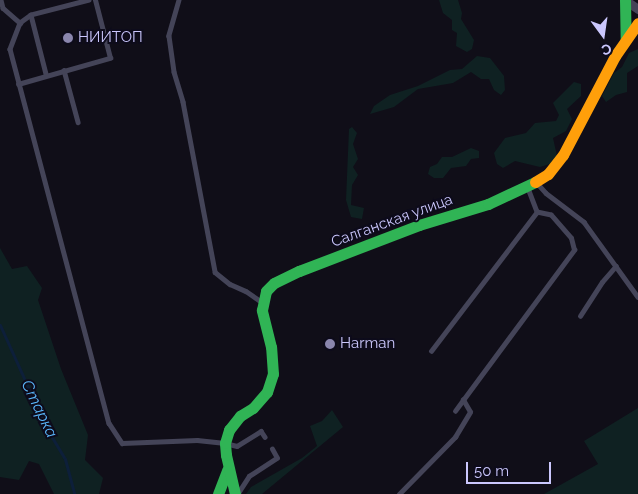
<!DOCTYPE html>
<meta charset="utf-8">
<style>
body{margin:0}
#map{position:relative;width:638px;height:494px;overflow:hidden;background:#100e18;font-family:Raleway,sans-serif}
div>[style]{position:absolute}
.green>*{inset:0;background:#0f2122}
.stream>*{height:3px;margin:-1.5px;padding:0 1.5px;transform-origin:1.5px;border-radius:1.5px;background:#0d1f3a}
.lane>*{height:4.5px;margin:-2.25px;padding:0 2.25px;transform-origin:2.25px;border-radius:2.25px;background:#444458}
.street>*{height:9px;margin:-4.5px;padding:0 4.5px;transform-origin:4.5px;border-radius:4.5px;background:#444458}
.fast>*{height:11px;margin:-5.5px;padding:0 5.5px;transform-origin:5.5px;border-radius:5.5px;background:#30b455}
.slow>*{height:11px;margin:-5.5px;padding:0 5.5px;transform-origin:5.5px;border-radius:5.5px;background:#ff9f0a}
.dots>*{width:14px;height:14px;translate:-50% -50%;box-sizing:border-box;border:2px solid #0d0b1b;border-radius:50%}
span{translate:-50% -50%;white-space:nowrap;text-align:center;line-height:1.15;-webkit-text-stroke:4px #0d0b1b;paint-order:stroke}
.poi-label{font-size:15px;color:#cbc7fd}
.left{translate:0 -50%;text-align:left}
.street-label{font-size:15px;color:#cbc7fd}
.water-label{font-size:16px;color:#59b5f9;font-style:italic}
.north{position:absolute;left:578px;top:10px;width:50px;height:50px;-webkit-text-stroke:4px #0d0b1b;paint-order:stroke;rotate:166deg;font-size:14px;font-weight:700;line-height:20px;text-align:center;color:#cbc7fd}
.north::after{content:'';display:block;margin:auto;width:18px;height:22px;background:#cbc7fd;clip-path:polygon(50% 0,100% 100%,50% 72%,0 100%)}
.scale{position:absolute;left:466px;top:462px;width:85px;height:22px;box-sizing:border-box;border:2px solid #cbc7fd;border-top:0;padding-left:6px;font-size:15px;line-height:18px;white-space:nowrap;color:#cbc7fd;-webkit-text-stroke:4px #0d0b1b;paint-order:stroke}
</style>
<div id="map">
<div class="green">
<div style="clip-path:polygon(439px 0,458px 0,462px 13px,461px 19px,474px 40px,472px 49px,467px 52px,456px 46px,457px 33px,452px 30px,452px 20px,443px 13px)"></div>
<div style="clip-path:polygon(638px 49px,638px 66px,627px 73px,627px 92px,616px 95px,606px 102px,602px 96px,614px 73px,622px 67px,629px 53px)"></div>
<div style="clip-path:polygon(477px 56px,490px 58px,504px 76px,505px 90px,501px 95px,494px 90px,489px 79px,481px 79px,471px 72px,453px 83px,418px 89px,394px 107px,370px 114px,374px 106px,390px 95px,418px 86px,450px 70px,462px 69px)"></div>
<div style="clip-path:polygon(574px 82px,581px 84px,581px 96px,567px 109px,572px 119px,566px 131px,553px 138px,557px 156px,553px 163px,540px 167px,515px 161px,503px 168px,497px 164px,494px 153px,505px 138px,526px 133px,535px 123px,556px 121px,559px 115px,553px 103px)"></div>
<div style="clip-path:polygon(352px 127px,357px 133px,353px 144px,358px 159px,353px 167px,358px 175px,352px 185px,351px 205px,364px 208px,362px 219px,351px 217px,346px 200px,349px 129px)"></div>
<div style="clip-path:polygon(471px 148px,479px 151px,479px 158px,471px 159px,466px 166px,451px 168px,443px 178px,434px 178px,428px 174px,430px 167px,437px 164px,442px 157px,452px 157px)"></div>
<div style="clip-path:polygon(0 248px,12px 269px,27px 266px,42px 288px,38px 300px,61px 369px,88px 435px,85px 460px,103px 478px,99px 494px,54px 494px,39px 464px,29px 461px,19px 480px,0 477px)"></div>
<div style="clip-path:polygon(638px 408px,638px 494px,544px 494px,598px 464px,584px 441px)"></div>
<div style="clip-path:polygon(332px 410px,343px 427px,262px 494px,246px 494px,251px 487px,302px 458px,317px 446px,310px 426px,322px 421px)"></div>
</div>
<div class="stream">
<div style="left:0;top:325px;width:114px;rotate:65.7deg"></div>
<div style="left:47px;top:429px;width:35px;rotate:59deg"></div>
<div style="left:65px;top:459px;width:35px;rotate:75deg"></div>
</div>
<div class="lane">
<div style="left:1px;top:0;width:8px;rotate:76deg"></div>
<div style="left:3px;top:8px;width:23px;rotate:41deg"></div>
<div style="left:89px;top:0;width:60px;rotate:165.5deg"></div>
<div style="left:31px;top:15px;width:14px;rotate:144deg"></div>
<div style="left:20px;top:23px;width:28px;rotate:111deg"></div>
<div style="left:10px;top:49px;width:387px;rotate:75.2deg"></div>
<div style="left:109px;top:423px;width:24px;rotate:57deg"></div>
<div style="left:122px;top:443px;width:75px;rotate:-2.3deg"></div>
<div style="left:197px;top:440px;width:28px;rotate:6deg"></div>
<div style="left:225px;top:443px;width:12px;rotate:14deg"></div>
<div style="left:237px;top:446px;width:28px;rotate:-32deg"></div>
<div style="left:261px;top:431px;width:7px;rotate:56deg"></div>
<div style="left:179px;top:0;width:37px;rotate:106deg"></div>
<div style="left:169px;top:36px;width:36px;rotate:82deg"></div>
<div style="left:174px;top:72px;width:31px;rotate:73deg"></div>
<div style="left:183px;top:102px;width:173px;rotate:79.3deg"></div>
<div style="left:215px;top:272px;width:19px;rotate:39deg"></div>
<div style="left:230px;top:284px;width:17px;rotate:24deg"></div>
<div style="left:246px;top:291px;width:19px;rotate:35deg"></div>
<div style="left:31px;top:15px;width:61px;rotate:75.7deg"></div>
<div style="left:64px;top:70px;width:54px;rotate:74.9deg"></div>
<div style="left:18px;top:84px;width:96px;rotate:-15.8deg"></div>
<div style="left:110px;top:58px;width:60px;rotate:-104.5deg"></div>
<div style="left:537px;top:183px;width:13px;rotate:48deg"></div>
<div style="left:546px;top:193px;width:48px;rotate:37.3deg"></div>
<div style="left:584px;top:222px;width:92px;rotate:54.2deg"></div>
<div style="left:528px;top:188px;width:26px;rotate:69deg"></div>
<div style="left:580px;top:316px;width:40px;rotate:-57.1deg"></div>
<div style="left:602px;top:282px;width:21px;rotate:-49deg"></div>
<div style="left:431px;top:351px;width:175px;rotate:-52.7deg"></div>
<div style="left:455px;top:411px;width:14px;rotate:-54deg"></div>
<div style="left:238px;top:493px;width:20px;rotate:-57deg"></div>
<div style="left:249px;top:476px;width:33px;rotate:-33deg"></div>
<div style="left:277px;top:458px;width:10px;rotate:-119deg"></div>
<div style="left:399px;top:494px;width:80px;rotate:-45.5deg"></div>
<div style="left:455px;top:437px;width:29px;rotate:-59deg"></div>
<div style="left:470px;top:412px;width:14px;rotate:-120deg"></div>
<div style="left:463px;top:400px;width:187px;rotate:-53.5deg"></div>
<div style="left:574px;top:250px;width:12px;rotate:-104deg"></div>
<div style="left:571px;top:238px;width:30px;rotate:-131deg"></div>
<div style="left:551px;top:215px;width:14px;rotate:-168deg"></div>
</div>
<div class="street">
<div style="left:625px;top:0;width:16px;rotate:35deg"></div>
</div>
<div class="fast">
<div style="left:625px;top:0;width:39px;rotate:89deg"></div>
<div style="left:218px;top:494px;width:26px;rotate:-69deg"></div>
<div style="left:235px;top:494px;width:40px;rotate:-103deg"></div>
<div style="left:226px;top:455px;width:12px;rotate:-95deg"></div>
<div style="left:225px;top:443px;width:14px;rotate:-73deg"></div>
<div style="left:229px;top:430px;width:18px;rotate:-52deg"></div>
<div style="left:240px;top:416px;width:15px;rotate:-32deg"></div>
<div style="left:253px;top:408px;width:21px;rotate:-49deg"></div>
<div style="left:267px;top:392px;width:19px;rotate:-72deg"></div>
<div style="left:273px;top:374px;width:27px;rotate:-94deg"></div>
<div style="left:271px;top:347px;width:38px;rotate:-104deg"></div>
<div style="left:262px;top:310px;width:19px;rotate:-78deg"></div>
<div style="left:266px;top:291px;width:11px;rotate:-45deg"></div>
<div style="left:274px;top:283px;width:28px;rotate:-26deg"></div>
<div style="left:299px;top:271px;width:129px;rotate:-21deg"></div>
<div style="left:419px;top:225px;width:72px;rotate:-16.9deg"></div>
<div style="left:488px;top:204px;width:52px;rotate:-25.1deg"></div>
</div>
<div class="slow">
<div style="left:535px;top:182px;width:15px;rotate:-32deg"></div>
<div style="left:548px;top:174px;width:24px;rotate:-52deg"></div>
<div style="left:563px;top:155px;width:112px;rotate:-62.3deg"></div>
<div style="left:615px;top:56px;width:40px;rotate:-55.1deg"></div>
</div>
<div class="dots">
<div style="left:68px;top:38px;background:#8a86ad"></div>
<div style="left:330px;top:344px;background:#8a86ad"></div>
</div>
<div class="poi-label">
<span class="left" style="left:78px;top:38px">НИИТОП</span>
<span class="left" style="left:340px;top:344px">Harman</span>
</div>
<div class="street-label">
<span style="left:392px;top:221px;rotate:-20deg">Салганская улица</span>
</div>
<div class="water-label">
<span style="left:39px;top:409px;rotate:64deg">Старка</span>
</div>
<div class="north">С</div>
<div class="scale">50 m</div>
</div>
